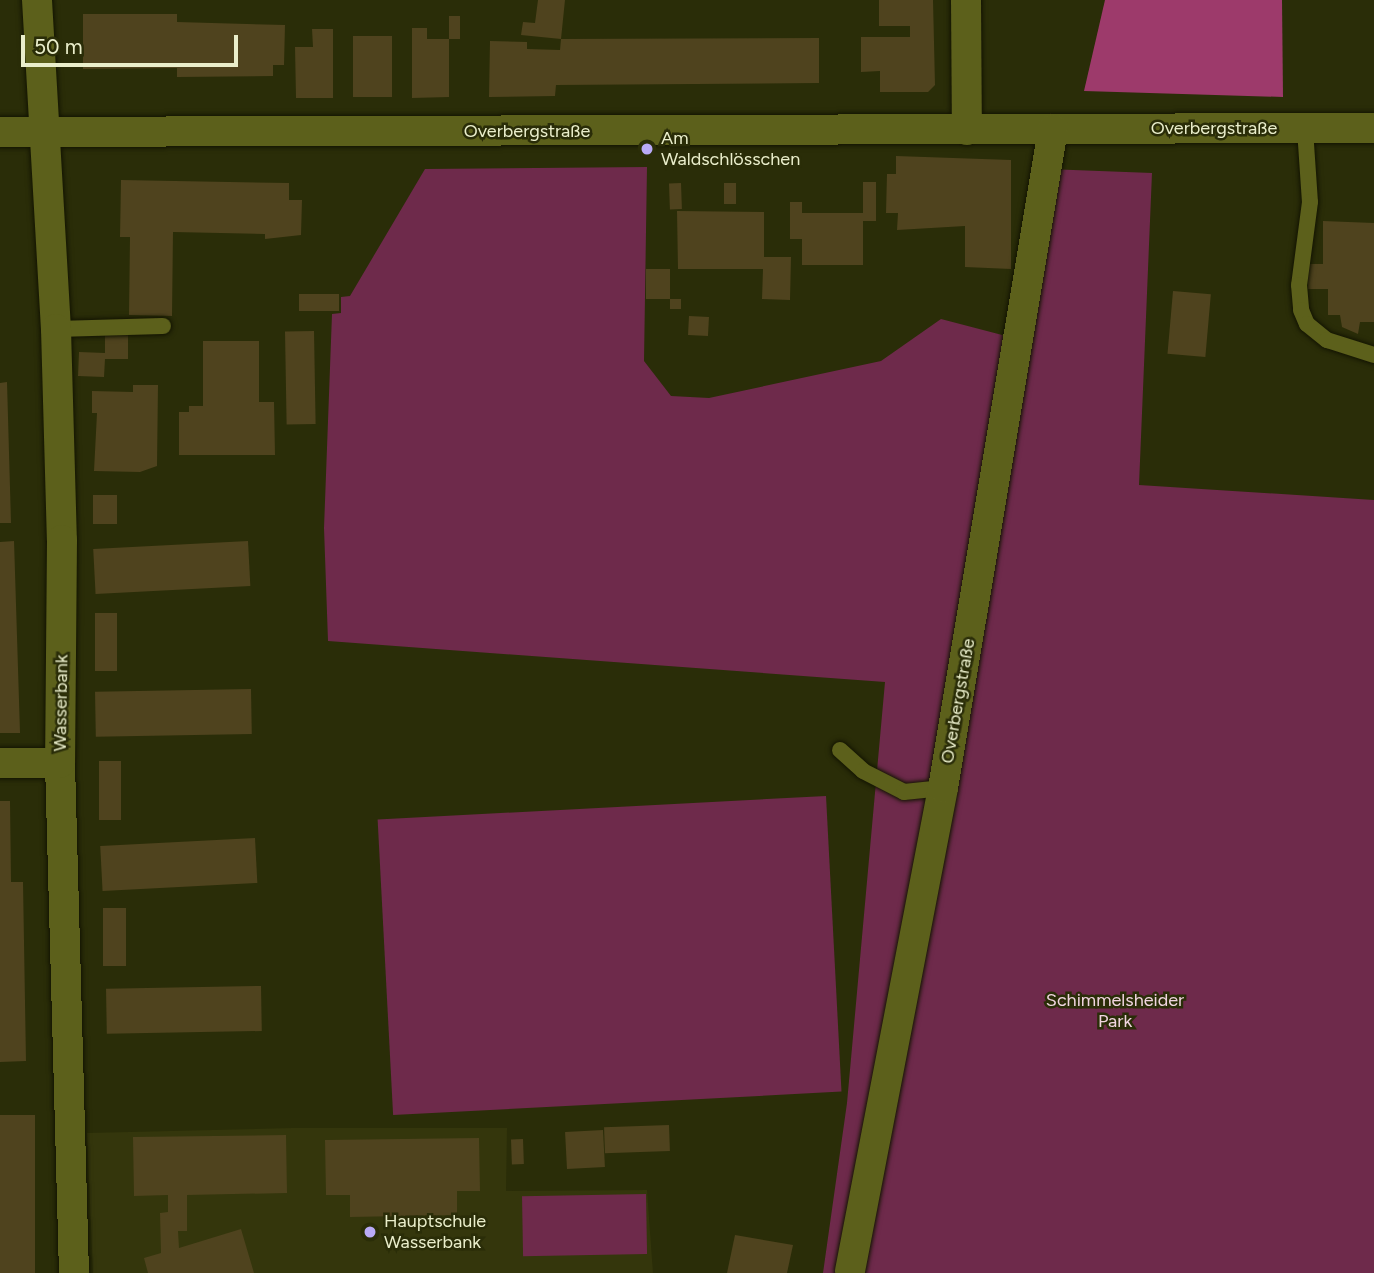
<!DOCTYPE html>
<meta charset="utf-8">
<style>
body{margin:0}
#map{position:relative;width:1374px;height:1273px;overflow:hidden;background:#2a2d08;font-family:Figtree,sans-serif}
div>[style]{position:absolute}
.built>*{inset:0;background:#34360c}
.green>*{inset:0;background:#6e2a4b;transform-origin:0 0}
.forest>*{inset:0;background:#9d3a6b}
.building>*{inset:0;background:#4f431e;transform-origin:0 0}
.roads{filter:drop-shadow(0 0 2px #131402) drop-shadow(0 0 2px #131402)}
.service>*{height:16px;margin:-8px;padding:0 8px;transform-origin:8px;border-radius:8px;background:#5c601b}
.minor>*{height:30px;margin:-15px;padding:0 15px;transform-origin:15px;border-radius:15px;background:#5c601b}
.dots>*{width:19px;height:19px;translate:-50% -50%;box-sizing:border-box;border:4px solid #2a2d08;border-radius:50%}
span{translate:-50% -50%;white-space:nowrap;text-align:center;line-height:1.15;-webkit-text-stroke:5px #2a2d08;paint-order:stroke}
.street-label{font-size:18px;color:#eaeecb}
.poi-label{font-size:18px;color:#eaeecb}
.left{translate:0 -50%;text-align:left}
.park-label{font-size:18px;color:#f1d5e0}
.scale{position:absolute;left:21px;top:35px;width:217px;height:32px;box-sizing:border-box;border:4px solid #eaeecb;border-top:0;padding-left:9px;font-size:21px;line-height:24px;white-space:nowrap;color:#eaeecb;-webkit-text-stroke:5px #2a2d08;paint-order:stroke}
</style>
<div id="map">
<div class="built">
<div style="clip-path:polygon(292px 1128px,507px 1128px,506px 1191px,647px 1190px,653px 1273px,93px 1273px,87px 1133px)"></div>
</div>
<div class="green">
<div style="clip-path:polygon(647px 167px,644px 361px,671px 396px,709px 398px,881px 361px,941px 319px,1006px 336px,1047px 169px,1152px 173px,1139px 485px,1374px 500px,1374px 1273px,823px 1273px,847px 1103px,885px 682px,328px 641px,324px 528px,332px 314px,341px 313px,341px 297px,350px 296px,425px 169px)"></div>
<div style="left:826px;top:796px;width:296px;height:449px;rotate:87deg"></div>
<div style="left:646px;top:1194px;width:60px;height:124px;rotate:89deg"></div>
</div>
<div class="forest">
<div style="clip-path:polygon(1105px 0,1282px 0,1283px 97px,1084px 91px)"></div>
</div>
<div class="building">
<div style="clip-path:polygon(538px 0,565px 0,561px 39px,521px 35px,523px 22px,535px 23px)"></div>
<div style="clip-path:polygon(879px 0,933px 0,935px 85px,928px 92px,880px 92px,880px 71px,861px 72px,861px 37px,910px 37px,910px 26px,879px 26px)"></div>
<div style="clip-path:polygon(83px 14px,177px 14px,177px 22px,285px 25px,284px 65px,273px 65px,273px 76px,177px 77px,177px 68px,83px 69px)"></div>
<div style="clip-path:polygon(449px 16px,460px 16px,460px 39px,449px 39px,449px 97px,412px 98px,412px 28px,427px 28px,427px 39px,449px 39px)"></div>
<div style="clip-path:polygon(312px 29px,333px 29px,333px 98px,296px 98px,295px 47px,313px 47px)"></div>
<div style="left:353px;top:36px;width:39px;height:61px"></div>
<div style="clip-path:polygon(819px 38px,819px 83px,556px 85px,555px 96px,489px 97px,490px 41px,527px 42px,527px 49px,560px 50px,561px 39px)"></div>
<div style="clip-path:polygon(896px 156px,1011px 160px,1011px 269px,965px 267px,965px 226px,897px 230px,898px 213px,886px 213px,887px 174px,896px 174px)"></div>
<div style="clip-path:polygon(121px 180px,289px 183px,289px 200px,302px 200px,301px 235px,265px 239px,265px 234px,173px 232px,172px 316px,129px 315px,130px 237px,120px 237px)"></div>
<div style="clip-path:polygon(863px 182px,876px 182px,876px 221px,863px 221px,863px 265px,802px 265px,802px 239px,790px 239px,790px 202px,802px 202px,802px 213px,863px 213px)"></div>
<div style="left:681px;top:183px;width:26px;height:12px;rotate:88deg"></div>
<div style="left:724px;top:183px;width:12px;height:21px"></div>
<div style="clip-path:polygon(677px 211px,764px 212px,764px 257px,791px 257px,790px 300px,762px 299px,763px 269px,678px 269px)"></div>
<div style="clip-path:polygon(1323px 221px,1374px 223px,1374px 322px,1360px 322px,1358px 334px,1342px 327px,1340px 315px,1328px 315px,1328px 289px,1308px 289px,1307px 264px,1323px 264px)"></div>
<div style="clip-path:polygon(646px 269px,670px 269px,670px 299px,681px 299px,681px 309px,670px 309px,670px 299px,646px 299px)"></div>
<div style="left:1173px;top:291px;width:38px;height:63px;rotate:5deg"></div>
<div style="left:299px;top:294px;width:40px;height:17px"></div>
<div style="left:689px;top:316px;width:20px;height:19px;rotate:3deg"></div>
<div style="left:314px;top:331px;width:93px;height:29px;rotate:89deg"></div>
<div style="clip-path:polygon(105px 333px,128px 334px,128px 359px,105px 359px,104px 377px,78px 376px,79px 352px,105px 353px)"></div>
<div style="clip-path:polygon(203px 341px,259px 341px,259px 402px,274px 402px,275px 455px,179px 455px,179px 412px,189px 412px,189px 406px,203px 406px)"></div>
<div style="clip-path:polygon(7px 382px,11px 523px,0 523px,0 383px)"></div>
<div style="clip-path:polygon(133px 385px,158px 385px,157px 466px,140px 472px,94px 471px,97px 413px,92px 413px,92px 391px,133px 392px)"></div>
<div style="left:93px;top:495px;width:24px;height:29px"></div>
<div style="clip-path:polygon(14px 541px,20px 733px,0 733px,0 542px)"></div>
<div style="left:248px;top:541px;width:45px;height:155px;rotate:87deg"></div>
<div style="left:95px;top:613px;width:22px;height:58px"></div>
<div style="left:251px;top:689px;width:45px;height:156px;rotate:89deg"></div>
<div style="left:121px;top:761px;width:59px;height:22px;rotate:90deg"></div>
<div style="clip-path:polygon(0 801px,10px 801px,11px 882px,23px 882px,26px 1061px,0 1062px)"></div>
<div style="left:255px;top:838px;width:45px;height:155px;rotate:87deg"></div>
<div style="left:103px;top:908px;width:23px;height:58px"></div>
<div style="left:261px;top:986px;width:45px;height:155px;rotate:89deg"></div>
<div style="left:0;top:1115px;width:35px;height:158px"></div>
<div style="left:669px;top:1125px;width:26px;height:65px;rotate:88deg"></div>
<div style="left:603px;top:1130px;width:37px;height:38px;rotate:87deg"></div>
<div style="clip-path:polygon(286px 1135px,287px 1193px,187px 1195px,187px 1231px,178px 1231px,179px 1248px,241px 1229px,254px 1273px,148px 1273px,144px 1258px,161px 1253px,160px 1213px,168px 1212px,168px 1195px,134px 1196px,133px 1137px)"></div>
<div style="clip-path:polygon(479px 1138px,480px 1191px,457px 1191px,457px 1215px,350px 1217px,350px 1195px,326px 1195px,325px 1140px)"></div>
<div style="left:523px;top:1139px;width:25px;height:12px;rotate:88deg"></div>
<div style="clip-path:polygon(735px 1235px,793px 1245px,787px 1273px,727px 1273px)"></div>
</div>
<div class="roads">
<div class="service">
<div style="left:1305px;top:129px;width:73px;rotate:86.1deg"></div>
<div style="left:1310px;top:202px;width:84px;rotate:97.5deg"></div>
<div style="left:1299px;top:285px;width:25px;rotate:85deg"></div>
<div style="left:1301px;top:310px;width:15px;rotate:67deg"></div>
<div style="left:1307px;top:324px;width:26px;rotate:39deg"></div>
<div style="left:1327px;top:340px;width:49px;rotate:17.7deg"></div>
<div style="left:56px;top:329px;width:107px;rotate:-1.6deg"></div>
<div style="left:840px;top:750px;width:31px;rotate:42deg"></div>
<div style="left:863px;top:771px;width:46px;rotate:27.1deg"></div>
<div style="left:904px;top:792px;width:39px;rotate:-6deg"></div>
</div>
<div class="minor">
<div style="left:37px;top:0;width:330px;rotate:86.7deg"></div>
<div style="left:56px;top:329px;width:211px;rotate:88.4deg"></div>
<div style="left:62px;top:540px;width:223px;rotate:90.5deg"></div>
<div style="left:60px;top:763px;width:510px;rotate:88.43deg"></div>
<div style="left:966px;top:0;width:130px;rotate:89.6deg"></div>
<div style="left:0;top:132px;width:1374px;rotate:-0.17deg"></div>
<div style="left:0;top:763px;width:60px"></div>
<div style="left:850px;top:1271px;width:492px;rotate:-79.1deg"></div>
<div style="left:943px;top:788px;width:668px;rotate:-80.52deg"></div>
</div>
</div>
<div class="dots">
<div style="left:647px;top:149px;background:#b9aaf7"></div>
<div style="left:370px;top:1232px;background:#b9aaf7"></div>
</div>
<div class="street-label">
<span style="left:1214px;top:128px">Overbergstraße</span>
<span style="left:527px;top:131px">Overbergstraße</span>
<span style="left:958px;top:701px;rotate:-80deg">Overbergstraße</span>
<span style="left:61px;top:703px;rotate:-89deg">Wasserbank</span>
</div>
<div class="poi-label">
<span class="left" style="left:661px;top:149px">Am<br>Waldschlösschen</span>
<span class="left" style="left:384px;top:1232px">Hauptschule<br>Wasserbank</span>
</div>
<div class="park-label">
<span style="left:1115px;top:1011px">Schimmelsheider<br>Park</span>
</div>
<div class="scale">50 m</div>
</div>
